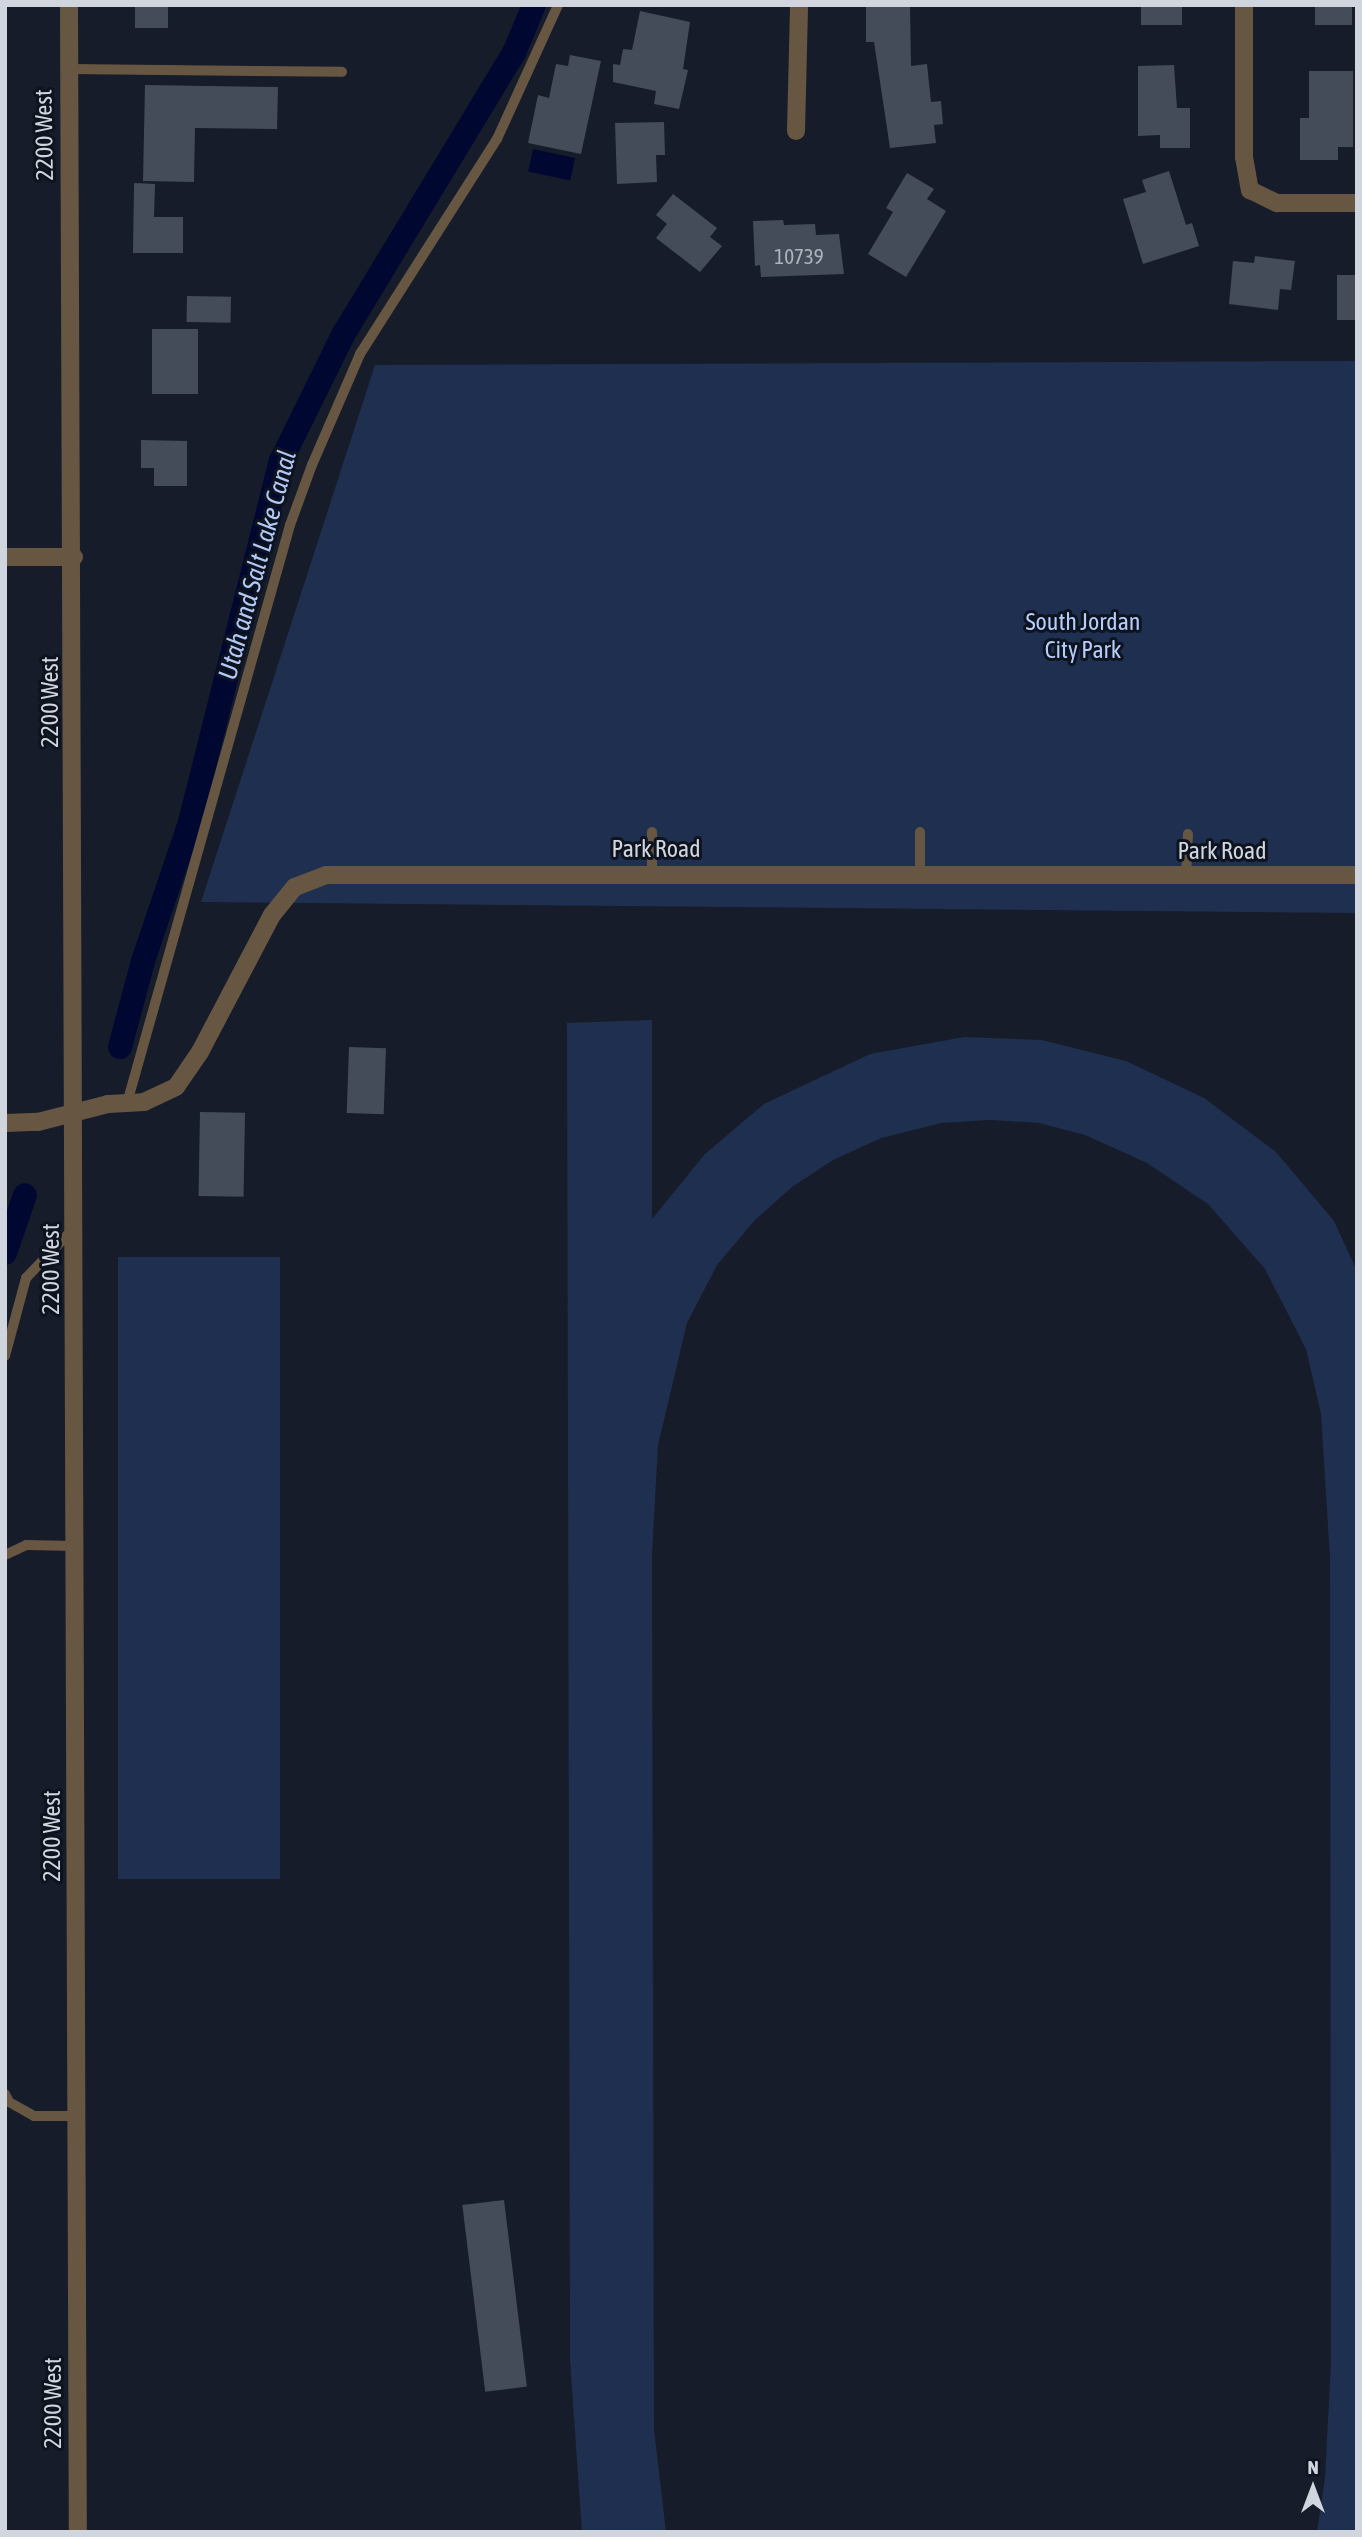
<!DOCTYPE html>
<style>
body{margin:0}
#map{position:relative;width:1362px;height:2537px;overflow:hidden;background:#161c29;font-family:"Asap Condensed",sans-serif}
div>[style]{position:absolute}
.green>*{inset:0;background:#1f2f4f;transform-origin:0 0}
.water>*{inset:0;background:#000832;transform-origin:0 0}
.canal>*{height:24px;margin:-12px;padding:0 12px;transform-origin:12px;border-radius:12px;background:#000832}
.building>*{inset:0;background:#444c5a;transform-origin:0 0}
.service>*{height:10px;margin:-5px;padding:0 5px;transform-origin:5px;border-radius:5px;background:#675742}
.minor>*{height:18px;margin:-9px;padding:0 9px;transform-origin:9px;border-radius:9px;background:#675742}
.tertiary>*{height:18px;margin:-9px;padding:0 9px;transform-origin:9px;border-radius:9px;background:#675742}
span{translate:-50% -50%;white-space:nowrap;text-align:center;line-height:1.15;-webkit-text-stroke:6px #0d131f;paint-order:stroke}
.number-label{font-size:21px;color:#aeb4bd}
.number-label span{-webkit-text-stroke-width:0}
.street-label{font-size:24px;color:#d1d6de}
.park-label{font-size:24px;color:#b6cdfb}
.water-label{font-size:26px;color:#b2c9f7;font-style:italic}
.frame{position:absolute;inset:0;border:7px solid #d1d6de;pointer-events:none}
.north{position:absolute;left:1278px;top:2453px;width:70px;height:70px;-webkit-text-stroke:5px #0d131f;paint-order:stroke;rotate:0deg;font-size:19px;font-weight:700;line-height:28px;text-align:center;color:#d1d6de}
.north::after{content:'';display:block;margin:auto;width:24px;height:32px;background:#d1d6de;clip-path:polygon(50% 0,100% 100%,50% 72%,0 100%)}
</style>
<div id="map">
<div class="green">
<div style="clip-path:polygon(1357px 361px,1357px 913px,201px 902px,375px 365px)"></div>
<div style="clip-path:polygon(652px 1020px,652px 1219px,705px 1154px,764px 1104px,870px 1054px,964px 1037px,1042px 1040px,1126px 1061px,1204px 1098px,1276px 1152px,1334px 1221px,1357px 1271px,1357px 2532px,1317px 2532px,1325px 2478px,1331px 2363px,1330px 1558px,1321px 1414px,1306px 1349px,1265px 1269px,1208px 1204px,1147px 1163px,1085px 1135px,1039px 1123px,990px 1120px,941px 1123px,881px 1138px,833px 1160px,792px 1187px,755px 1220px,717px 1265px,687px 1323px,658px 1445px,652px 1555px,654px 2429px,666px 2532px,582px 2532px,570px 2360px,567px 1023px)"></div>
<div style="left:280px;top:1257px;width:622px;height:162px;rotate:90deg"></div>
</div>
<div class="water">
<div style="left:533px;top:149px;width:43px;height:23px;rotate:12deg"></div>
</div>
<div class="canal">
<div style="left:120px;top:1047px;width:89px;rotate:-75deg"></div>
<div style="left:143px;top:961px;width:147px;rotate:-71.3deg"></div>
<div style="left:190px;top:822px;width:372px;rotate:-75.9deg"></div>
<div style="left:281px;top:461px;width:140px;rotate:-63.8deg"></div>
<div style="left:343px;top:335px;width:330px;rotate:-58.8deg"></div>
<div style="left:514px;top:53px;width:52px;rotate:-67.4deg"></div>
<div style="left:5px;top:1253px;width:61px;rotate:-71deg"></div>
</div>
<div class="building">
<div style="left:135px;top:5px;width:33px;height:23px"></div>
<div style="clip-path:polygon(866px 5px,910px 5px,911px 66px,927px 64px,931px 102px,941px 101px,943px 124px,934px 125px,936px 143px,890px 148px,874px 42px,866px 42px)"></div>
<div style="left:1141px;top:5px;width:41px;height:20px"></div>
<div style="left:1315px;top:5px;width:37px;height:20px"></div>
<div style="clip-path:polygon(640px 11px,690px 22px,683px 69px,688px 70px,679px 109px,654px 104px,656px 91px,613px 82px,613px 64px,620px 65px,623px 49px,632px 50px)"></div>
<div style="clip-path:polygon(570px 55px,601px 61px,581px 154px,528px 143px,538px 95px,549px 98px,556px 64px,568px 66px)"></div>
<div style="clip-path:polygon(1174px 65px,1177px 108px,1190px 108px,1190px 148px,1160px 148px,1160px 135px,1138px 136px,1138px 66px)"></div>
<div style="clip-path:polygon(1309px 71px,1353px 71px,1353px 147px,1338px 147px,1338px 160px,1300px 160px,1300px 118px,1309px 118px)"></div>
<div style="clip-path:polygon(145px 85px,278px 87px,277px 129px,195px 128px,194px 182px,143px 181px)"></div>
<div style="clip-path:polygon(664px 122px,665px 155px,656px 155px,657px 182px,617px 184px,615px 123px)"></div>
<div style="clip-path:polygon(1169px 171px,1186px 225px,1192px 223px,1199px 246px,1143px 264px,1123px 199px,1146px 192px,1142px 180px)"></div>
<div style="clip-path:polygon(907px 173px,934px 189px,927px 199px,946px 211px,906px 277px,868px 254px,893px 212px,886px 208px)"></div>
<div style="clip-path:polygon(134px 183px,155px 184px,154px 217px,183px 217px,183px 253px,133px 253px)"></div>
<div style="clip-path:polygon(673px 194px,717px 228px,710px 237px,722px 246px,700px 272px,656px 238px,667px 224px,656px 215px)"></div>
<div style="clip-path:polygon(783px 220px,784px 225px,815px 224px,816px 235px,839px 234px,844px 274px,761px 277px,760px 265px,755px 266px,753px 221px)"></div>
<div style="clip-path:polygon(1255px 256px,1295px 261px,1291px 290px,1280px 289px,1278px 310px,1229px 304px,1233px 261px,1254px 263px)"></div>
<div style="left:1337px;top:275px;width:20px;height:45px"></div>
<div style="left:187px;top:296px;width:44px;height:26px;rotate:1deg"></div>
<div style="left:152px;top:329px;width:46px;height:65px"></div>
<div style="clip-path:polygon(141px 440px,187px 441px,187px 486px,154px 486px,154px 468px,141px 468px)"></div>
<div style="left:349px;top:1047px;width:37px;height:66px;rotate:2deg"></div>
<div style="left:200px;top:1112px;width:45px;height:84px;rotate:1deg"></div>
<div style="left:504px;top:2200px;width:188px;height:42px;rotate:83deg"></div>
</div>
<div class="service">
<div style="left:68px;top:69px;width:274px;rotate:0.6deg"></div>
<div style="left:920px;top:832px;width:43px;rotate:90deg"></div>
<div style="left:652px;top:873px;width:41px;rotate:-90deg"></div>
<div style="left:1186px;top:876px;width:42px;rotate:-87.3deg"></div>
<div style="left:127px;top:1103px;width:601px;rotate:-74.25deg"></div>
<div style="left:290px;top:525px;width:64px;rotate:-69.9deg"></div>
<div style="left:312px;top:465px;width:121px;rotate:-66.6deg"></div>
<div style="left:360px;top:354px;width:255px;rotate:-57.5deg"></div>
<div style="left:497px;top:139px;width:147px;rotate:-65.5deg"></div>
<div style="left:5px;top:1356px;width:81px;rotate:-74.9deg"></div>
<div style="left:26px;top:1278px;width:71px;rotate:-46.1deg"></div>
<div style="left:5px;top:1555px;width:23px;rotate:-25deg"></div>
<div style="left:26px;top:1545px;width:50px;rotate:1.1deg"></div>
<div style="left:5px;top:2094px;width:9px;rotate:63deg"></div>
<div style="left:9px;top:2102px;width:29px;rotate:29deg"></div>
<div style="left:34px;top:2116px;width:43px"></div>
</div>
<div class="minor">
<div style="left:1244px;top:5px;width:152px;rotate:90deg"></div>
<div style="left:1244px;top:157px;width:34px;rotate:80deg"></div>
<div style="left:1250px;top:190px;width:30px;rotate:26deg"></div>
<div style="left:1277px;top:203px;width:80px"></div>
<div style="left:796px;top:131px;width:126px;rotate:-88.6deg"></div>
<div style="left:5px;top:557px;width:69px"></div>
<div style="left:5px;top:1123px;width:33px;rotate:-2deg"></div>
<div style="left:38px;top:1122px;width:72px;rotate:-14.4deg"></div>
<div style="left:108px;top:1104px;width:36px;rotate:-3deg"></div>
<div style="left:144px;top:1102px;width:35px;rotate:-25deg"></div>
<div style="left:176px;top:1087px;width:42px;rotate:-55.6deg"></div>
<div style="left:200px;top:1052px;width:155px;rotate:-62.3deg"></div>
<div style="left:272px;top:915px;width:36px;rotate:-51deg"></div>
<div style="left:295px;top:887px;width:33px;rotate:-21deg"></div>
<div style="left:326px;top:875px;width:1031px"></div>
</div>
<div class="tertiary">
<div style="left:69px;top:5px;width:2527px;rotate:89.8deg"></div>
</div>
<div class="number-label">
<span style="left:799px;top:256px">10739</span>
</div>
<div class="street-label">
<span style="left:44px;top:135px;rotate:-91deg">2200 West</span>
<span style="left:50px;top:702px;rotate:-90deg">2200 West</span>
<span style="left:656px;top:849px">Park Road</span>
<span style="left:1222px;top:851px">Park Road</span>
<span style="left:51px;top:1269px;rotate:-90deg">2200 West</span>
<span style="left:52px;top:1836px;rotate:-90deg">2200 West</span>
<span style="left:53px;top:2403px;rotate:-90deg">2200 West</span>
</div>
<div class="park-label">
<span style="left:1083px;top:636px">South Jordan<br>City Park</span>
</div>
<div class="water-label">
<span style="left:258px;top:565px;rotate:-75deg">Utah and Salt Lake Canal</span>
</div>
<div class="frame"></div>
<div class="north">N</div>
</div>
